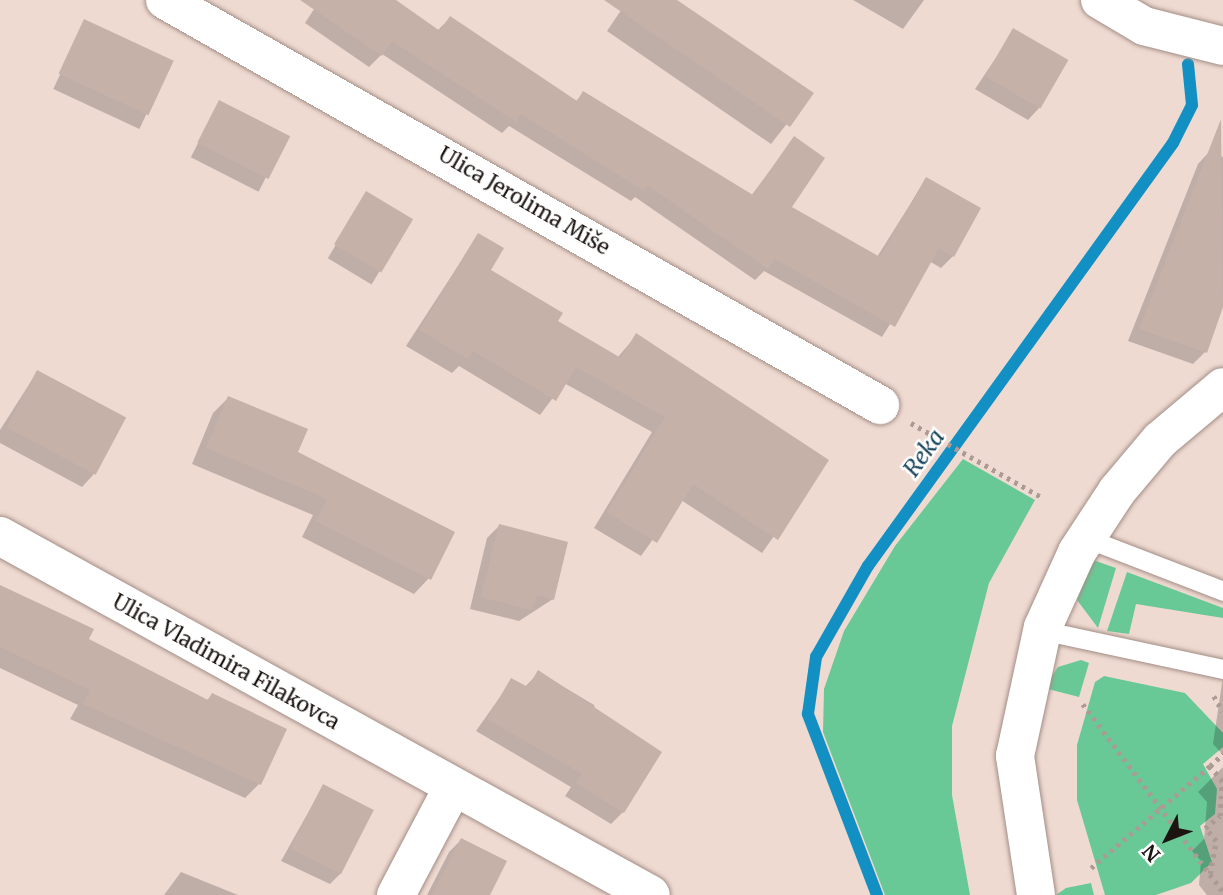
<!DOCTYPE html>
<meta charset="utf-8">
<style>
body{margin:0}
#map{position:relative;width:1223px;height:895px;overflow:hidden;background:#efdad1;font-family:Merriweather,serif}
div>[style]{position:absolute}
.green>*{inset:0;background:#69c996}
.shadow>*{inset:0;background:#0003;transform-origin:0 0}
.stream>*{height:12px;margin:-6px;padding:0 6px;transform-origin:6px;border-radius:6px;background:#1290c3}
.building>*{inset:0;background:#c6b1a8;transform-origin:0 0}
.path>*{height:4.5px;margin-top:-2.25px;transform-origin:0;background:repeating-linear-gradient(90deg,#ac9b94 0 3.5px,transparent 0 8.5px)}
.roads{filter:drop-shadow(0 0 2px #a28e86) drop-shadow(0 0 2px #a28e86)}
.lane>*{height:19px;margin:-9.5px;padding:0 9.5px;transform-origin:9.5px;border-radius:9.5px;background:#fff}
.street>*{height:38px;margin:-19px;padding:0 19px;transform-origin:19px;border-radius:19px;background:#fff}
span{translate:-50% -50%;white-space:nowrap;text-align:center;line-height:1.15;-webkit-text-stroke:5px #fff;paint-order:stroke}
.street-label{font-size:21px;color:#1b1411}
.water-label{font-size:23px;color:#1a475d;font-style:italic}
.north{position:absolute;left:1132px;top:804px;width:70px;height:70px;-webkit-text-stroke:5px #fff;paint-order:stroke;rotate:228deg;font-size:19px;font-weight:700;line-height:28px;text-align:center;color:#1b1411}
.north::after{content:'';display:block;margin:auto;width:24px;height:32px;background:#1b1411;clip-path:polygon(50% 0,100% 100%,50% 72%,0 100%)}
</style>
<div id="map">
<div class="green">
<div style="clip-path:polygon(963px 459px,1035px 500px,989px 583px,952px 726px,952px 795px,970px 895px,885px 895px,823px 732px,824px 689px,844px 631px,895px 546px)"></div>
<div style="clip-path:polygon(1093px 560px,1116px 568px,1098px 628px,1077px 600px)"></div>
<div style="clip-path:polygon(1127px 572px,1223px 608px,1223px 618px,1136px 604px,1129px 634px,1107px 631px)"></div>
<div style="clip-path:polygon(1081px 660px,1089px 663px,1079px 697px,1044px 688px,1058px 667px)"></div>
<div style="clip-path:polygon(1104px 676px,1185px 693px,1223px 733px,1223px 747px,1203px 764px,1217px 789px,1215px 814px,1200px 826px,1212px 862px,1191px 883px,1156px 895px,1105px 895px,1077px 800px,1077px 745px,1095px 682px)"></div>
<div style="clip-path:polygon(1091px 883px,1094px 895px,1056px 895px,1066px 888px)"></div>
</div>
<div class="shadow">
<div style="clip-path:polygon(320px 0,393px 0,437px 31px,450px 18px,575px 102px,583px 94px,751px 196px,794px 138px,789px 208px,877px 257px,926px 179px,953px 256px,941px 268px,929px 261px,882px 337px,764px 271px,755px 280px,635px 197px,631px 201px,509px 126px,502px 133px,382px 54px,369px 67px,305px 23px)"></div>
<div style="clip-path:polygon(628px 0,674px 0,811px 93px,771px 144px,607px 31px)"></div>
<div style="clip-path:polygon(853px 0,924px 0,903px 29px)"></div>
<div style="left:85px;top:21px;width:95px;height:75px;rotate:25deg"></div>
<div style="clip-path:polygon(1014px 31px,1040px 107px,1028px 120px,975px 89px)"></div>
<div style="left:219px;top:102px;width:76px;height:62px;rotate:27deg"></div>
<div style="clip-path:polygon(1210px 151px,1223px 157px,1223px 302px,1205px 352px,1193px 364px,1128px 341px,1198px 164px)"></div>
<div style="left:367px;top:193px;width:51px;height:76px;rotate:31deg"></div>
<div style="clip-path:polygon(478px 235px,489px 270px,556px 322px,617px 358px,636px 336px,827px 461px,762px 553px,681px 500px,641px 556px,594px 528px,652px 432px,564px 383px,540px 415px,459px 366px,452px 373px,406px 346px)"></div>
<div style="clip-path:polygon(37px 372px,94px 474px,82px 487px,0 443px,0 430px)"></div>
<div style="clip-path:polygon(228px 398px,296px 453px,429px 578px,414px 594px,302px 537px,313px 515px,192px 464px,213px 413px)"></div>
<div style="clip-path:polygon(499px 526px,553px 599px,519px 621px,470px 609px,487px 538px)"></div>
<div style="clip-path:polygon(0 586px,87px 640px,206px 701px,212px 695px,259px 784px,245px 798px,70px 719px,78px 705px,0 668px)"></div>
<div style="clip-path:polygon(539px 672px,594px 705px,623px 812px,611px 824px,565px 796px,571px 787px,476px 731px,512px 680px,525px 687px)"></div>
<div style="clip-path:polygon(1223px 676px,1223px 755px,1213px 744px)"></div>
<div style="clip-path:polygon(1223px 767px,1223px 895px,1207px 895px,1199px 885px,1201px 861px,1192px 851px,1204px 839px,1207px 802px,1198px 792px)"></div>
<div style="clip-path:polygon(323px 786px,342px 872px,330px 884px,281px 861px)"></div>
<div style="clip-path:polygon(461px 840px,488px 895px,427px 895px,449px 852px)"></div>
<div style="clip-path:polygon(181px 872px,238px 895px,164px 895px)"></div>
</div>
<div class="stream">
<div style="left:877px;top:895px;width:194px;rotate:-110.9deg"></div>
<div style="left:808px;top:714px;width:58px;rotate:-82deg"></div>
<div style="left:816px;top:657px;width:105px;rotate:-60.3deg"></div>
<div style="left:868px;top:566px;width:521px;rotate:-54.21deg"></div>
<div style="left:1173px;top:143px;width:42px;rotate:-63.4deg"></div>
<div style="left:1192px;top:105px;width:41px;rotate:-95.6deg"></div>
</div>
<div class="building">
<div style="clip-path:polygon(300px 0,396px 0,440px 31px,450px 16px,577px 101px,583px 91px,753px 195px,794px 136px,825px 158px,792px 207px,880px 257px,926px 177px,981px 208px,954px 257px,939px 248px,895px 327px,775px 259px,768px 269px,647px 185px,644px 191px,521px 114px,516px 122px,392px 41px,382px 56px)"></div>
<div style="clip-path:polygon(604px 0,677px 0,814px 93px,790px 127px)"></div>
<div style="left:84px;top:19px;width:99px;height:60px;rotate:25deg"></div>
<div style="left:1013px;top:28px;width:64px;height:56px;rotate:30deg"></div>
<div style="left:219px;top:100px;width:80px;height:48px;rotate:27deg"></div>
<div style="clip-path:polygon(1221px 119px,1223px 307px,1207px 353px,1139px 329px)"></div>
<div style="left:366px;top:191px;width:55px;height:62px;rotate:31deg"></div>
<div style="clip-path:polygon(478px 233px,504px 248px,491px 270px,563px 313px,558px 321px,621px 358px,636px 333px,829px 460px,778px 540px,693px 484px,657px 543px,607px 512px,665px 417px,576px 367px,556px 401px,473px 351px,468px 359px,419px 330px)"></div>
<div style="left:37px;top:370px;width:101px;height:65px;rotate:28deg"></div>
<div style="clip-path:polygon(228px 396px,308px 429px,298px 452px,455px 532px,431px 580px,316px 521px,327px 499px,206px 448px)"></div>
<div style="clip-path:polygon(499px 524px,568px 542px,554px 600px,537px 595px,532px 610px,481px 597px)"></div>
<div style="clip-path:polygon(0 585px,94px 629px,89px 639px,208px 700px,212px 693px,287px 729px,261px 785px,83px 704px,90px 690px,0 647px)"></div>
<div style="clip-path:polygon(538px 670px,662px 752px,624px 813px,576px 783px,582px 774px,487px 719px,511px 678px,528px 687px)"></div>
<div style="left:323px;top:784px;width:57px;height:72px;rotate:27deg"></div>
<div style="clip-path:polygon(461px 838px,507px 861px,490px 895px,432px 895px)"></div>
</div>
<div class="path">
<div style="left:911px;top:423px;width:150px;rotate:29.6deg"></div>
<div style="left:1214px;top:696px;width:18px;rotate:61deg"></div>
<div style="left:1083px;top:704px;width:234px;rotate:53.3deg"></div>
<div style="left:1091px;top:868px;width:157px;rotate:-40.6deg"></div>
<div style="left:1210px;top:874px;width:34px;rotate:-80deg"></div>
<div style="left:1216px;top:841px;width:17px;rotate:-130deg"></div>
<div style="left:1205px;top:828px;width:19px;rotate:-39deg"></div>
<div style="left:1220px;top:816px;width:34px;rotate:-87deg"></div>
<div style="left:1222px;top:782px;width:20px;rotate:-127deg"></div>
<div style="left:1210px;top:766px;width:18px;rotate:-43deg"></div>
</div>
<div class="roads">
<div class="lane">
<div style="left:1086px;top:538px;width:147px;rotate:21.1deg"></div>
<div style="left:1041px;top:630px;width:186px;rotate:12.1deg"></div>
</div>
<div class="street">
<div style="left:165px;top:0;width:822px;rotate:29.53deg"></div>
<div style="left:1100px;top:0;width:51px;rotate:30.6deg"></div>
<div style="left:1144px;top:26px;width:81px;rotate:14.2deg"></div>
<div style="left:0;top:536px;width:743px;rotate:28.87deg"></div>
<div style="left:396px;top:895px;width:122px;rotate:-62.2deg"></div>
<div style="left:1036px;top:895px;width:141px;rotate:-98.6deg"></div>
<div style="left:1015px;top:756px;width:132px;rotate:-77.8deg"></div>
<div style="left:1043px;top:627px;width:82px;rotate:-65.6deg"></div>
<div style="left:1077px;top:552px;width:73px;rotate:-56.7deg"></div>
<div style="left:1117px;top:491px;width:67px;rotate:-49.9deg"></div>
<div style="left:1160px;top:440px;width:82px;rotate:-40.1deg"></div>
</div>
</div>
<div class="street-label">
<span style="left:524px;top:201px;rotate:30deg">Ulica Jerolima Miše</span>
<span style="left:226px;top:662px;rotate:29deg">Ulica Vladimira Filakovca</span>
</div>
<div class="water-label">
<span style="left:924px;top:453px;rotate:-54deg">Reka</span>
</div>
<div class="north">N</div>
</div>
